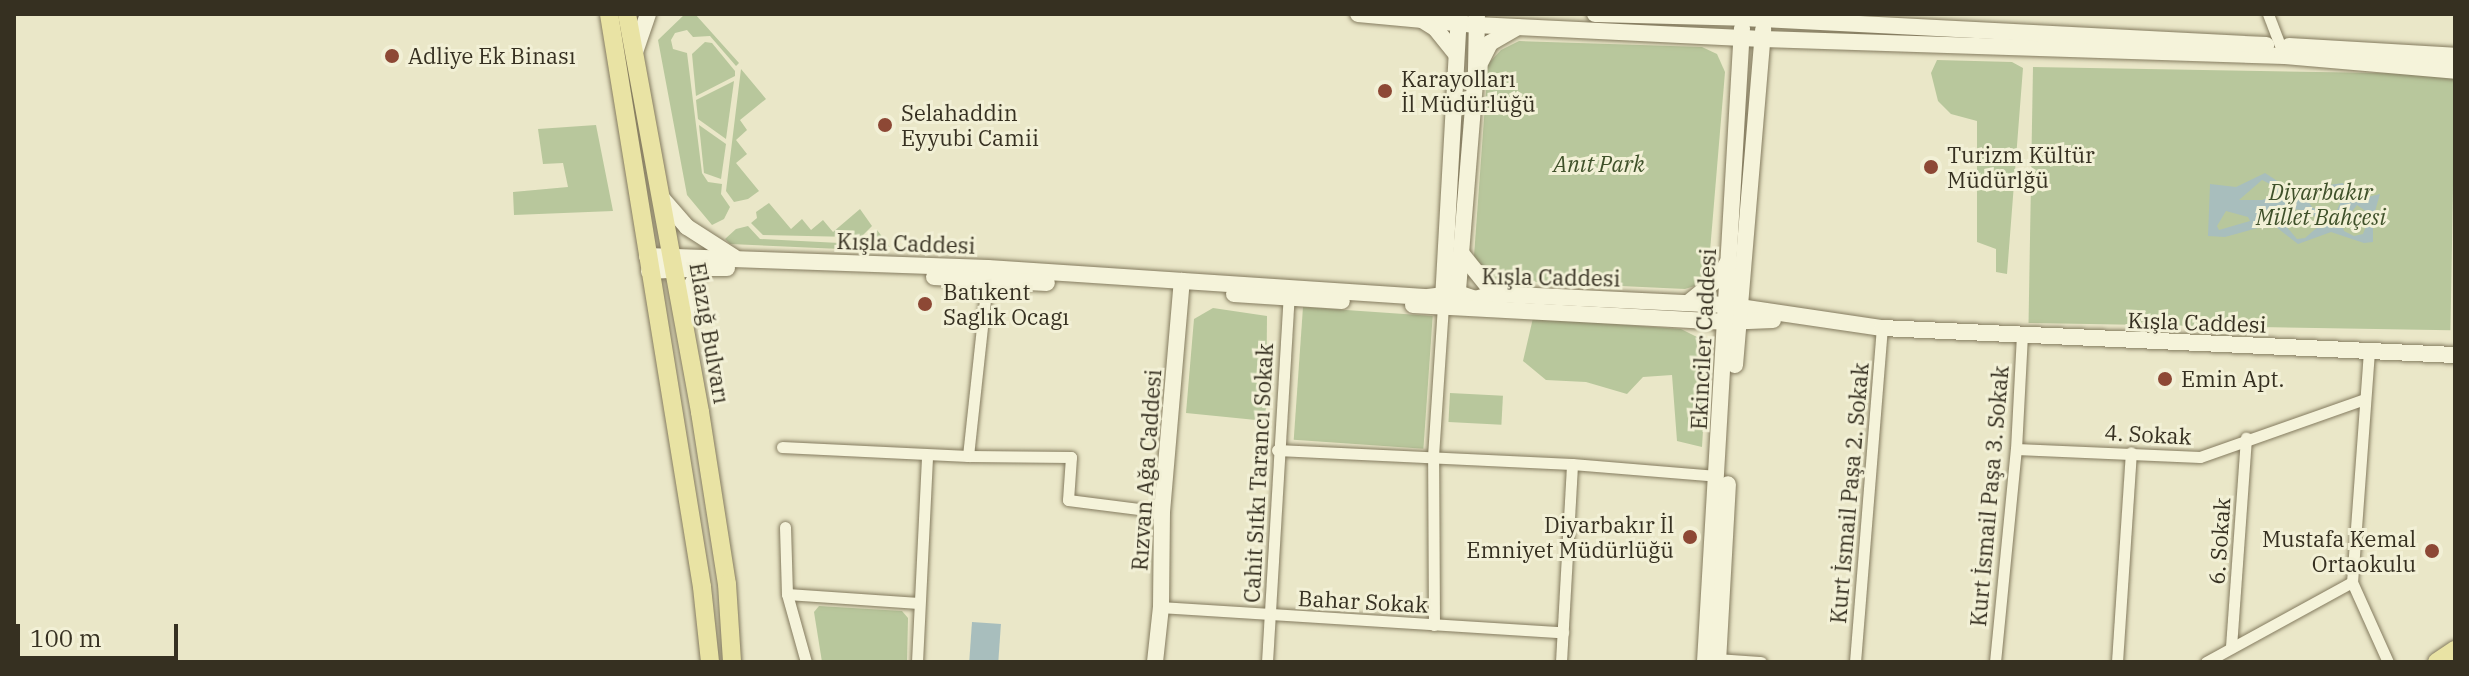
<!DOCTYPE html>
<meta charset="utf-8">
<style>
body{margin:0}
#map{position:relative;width:2469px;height:676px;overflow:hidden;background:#eae7c8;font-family:"IBM Plex Serif",serif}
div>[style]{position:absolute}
.green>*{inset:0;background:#b8c79c;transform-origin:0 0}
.water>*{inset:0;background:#a8bebd;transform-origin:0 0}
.roads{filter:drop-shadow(0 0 2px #847b5f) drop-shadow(0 0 2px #847b5f)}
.street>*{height:11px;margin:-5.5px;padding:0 5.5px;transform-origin:5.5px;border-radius:5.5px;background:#f5f3da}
.secondary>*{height:16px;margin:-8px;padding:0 8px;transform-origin:8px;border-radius:8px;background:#f5f3da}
.primary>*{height:18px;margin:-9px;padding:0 9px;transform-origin:9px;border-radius:9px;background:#e9e3a4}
.dots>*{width:22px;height:22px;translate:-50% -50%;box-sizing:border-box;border:4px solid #f2f0d6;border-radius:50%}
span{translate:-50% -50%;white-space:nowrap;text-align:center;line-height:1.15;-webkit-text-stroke:6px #f2f0d6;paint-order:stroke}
.poi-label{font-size:22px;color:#363021}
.left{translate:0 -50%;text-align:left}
.right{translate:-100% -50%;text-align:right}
.park-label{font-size:22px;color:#3e5029;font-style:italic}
.street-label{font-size:22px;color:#363021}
.frame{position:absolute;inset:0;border:16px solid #363021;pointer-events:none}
.scale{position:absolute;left:16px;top:624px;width:162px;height:36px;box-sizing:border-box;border:4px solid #363021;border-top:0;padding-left:10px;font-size:24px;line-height:28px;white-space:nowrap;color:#363021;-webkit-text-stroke:6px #f2f0d6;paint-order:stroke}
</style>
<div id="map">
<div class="green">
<div style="clip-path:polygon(685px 14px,695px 14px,739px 63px,736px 66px,710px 36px,693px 37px,687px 30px,675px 33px,671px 40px,673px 49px,687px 53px,702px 173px,708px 182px,722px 184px,721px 194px,730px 207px,724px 219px,712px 225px,687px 195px,658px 40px)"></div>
<div style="clip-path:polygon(1519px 41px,1702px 47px,1717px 54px,1725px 72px,1708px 275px,1698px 285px,1685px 289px,1493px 280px,1481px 268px,1474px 256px,1488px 64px,1501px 50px)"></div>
<div style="clip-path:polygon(705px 42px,712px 43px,735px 71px,735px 76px,696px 96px,692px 54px)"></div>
<div style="clip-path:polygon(1937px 60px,2012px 62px,2023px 68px,2007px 274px,1996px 272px,1996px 249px,1977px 242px,1977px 121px,1951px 114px,1938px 101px,1931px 73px)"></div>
<div style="left:2033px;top:67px;width:422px;height:256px;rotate:1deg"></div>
<div style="clip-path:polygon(741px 69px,766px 99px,740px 120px,747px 130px,736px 140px,747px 154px,736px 163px,759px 191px,748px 199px,734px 202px,726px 191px)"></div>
<div style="clip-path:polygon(734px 81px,726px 139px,698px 119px,696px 100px)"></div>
<div style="clip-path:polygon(596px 125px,613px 211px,514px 215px,513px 192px,568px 187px,563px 163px,543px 164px,538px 129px)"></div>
<div style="clip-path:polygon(699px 125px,726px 144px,721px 179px,704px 173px)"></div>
<div style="clip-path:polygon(769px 203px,791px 229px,802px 219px,811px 230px,823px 220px,833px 232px,860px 209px,872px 226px,858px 240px,852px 237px,763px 235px,751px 223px,757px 218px,756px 212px)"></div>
<div style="clip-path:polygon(748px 226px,760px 239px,859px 244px,877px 230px,890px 247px,885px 251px,730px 244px,725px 239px,736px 229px)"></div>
<div style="left:1303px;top:307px;width:130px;height:133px;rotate:4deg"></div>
<div style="clip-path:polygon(1213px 308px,1267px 316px,1266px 421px,1186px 413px,1194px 319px)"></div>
<div style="clip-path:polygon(1533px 318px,1681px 329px,1699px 338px,1707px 363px,1702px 447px,1677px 441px,1672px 375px,1643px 377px,1627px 394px,1586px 382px,1546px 380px,1523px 361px)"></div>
<div style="left:1450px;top:393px;width:53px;height:29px;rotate:3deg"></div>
<div style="clip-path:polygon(819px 606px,902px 611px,908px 618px,907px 662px,822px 662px,814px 612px)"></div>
</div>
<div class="water">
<div style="clip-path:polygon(evenodd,2265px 173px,2291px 190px,2343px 183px,2352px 201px,2380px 194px,2373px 218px,2373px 242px,2364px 243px,2331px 232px,2298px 244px,2272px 224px,2225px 237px,2208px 236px,2210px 184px,2236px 187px,2265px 173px,2262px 180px,2274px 186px,2275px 195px,2262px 200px,2239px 200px,2262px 180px,2265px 173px,2325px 189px,2340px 189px,2343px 197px,2336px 212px,2327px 215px,2312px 207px,2307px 199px,2310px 193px,2325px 189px,2265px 173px,2357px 205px,2367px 212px,2369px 219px,2363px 234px,2354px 236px,2344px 231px,2342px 224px,2357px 205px,2265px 173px,2280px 208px,2311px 211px,2320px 225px,2305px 238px,2297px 239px,2281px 220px,2280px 208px,2265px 173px,2226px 211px,2248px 217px,2250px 221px,2219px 230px,2217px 226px,2226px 211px)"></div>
<div style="left:972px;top:622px;width:29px;height:40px;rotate:4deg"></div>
</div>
<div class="roads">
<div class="street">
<div style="left:2268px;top:14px;width:34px;rotate:69deg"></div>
<div style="left:2369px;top:351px;width:232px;rotate:94.2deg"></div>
<div style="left:2352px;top:582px;width:88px;rotate:65.8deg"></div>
<div style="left:782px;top:447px;width:186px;rotate:2.8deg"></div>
<div style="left:968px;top:456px;width:184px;rotate:-83.8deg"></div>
<div style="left:2016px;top:449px;width:184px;rotate:2.5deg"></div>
<div style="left:2200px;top:457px;width:175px;rotate:-19.4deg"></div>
<div style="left:1277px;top:450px;width:295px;rotate:2.7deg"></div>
<div style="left:1572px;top:464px;width:145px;rotate:4.7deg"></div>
<div style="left:968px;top:456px;width:103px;rotate:0.6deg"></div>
<div style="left:1071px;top:457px;width:43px;rotate:94deg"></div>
<div style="left:1068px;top:500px;width:95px;rotate:7.3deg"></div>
<div style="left:785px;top:527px;width:67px;rotate:88.3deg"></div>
<div style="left:787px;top:594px;width:132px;rotate:3.9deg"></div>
<div style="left:787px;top:594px;width:71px;rotate:74.4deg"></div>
<div style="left:1161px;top:607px;width:403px;rotate:3.6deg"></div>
<div style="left:1434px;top:625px;width:169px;rotate:-90.3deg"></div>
<div style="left:1433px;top:456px;width:149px;rotate:-86.2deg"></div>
<div style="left:2231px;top:647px;width:210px;rotate:-85.9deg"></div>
<div style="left:1718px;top:659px;width:43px;rotate:4deg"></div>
<div style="left:917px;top:662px;width:207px;rotate:-87.2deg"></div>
<div style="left:1267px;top:662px;width:373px;rotate:-86.6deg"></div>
<div style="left:1561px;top:662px;width:198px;rotate:-86.8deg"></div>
<div style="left:1855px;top:662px;width:335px;rotate:-85.4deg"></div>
<div style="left:1995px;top:662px;width:214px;rotate:-84.4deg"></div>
<div style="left:2016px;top:449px;width:116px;rotate:-87deg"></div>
<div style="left:2117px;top:662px;width:210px;rotate:-86.2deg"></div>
<div style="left:2206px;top:662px;width:166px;rotate:-28.7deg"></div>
</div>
<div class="secondary">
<div style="left:1358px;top:14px;width:119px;rotate:5.3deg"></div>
<div style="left:1476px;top:25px;width:287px;rotate:2.8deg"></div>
<div style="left:1763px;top:39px;width:522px;rotate:1.87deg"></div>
<div style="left:2285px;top:56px;width:171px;rotate:5deg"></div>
<div style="left:1595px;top:14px;width:148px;rotate:1.5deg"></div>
<div style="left:1743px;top:18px;width:524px;rotate:2.96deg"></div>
<div style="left:1422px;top:20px;width:15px;rotate:32deg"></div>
<div style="left:1435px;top:28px;width:33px;rotate:51deg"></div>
<div style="left:2289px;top:46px;width:166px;rotate:3.4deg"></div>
<div style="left:635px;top:52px;width:40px;rotate:-71.1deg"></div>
<div style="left:1479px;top:65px;width:25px;rotate:-63deg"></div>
<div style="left:1490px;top:43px;width:32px;rotate:-30deg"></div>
<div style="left:660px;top:196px;width:41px;rotate:48.9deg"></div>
<div style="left:687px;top:227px;width:56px;rotate:32.6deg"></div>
<div style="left:1461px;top:253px;width:53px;rotate:51.2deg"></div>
<div style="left:647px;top:256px;width:341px;rotate:2deg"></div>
<div style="left:988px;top:268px;width:441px;rotate:3.8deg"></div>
<div style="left:1428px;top:297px;width:30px;rotate:-8deg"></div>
<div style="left:1458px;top:293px;width:18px;rotate:19deg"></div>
<div style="left:1475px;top:299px;width:20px;rotate:-15deg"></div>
<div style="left:1494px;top:294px;width:232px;rotate:2.7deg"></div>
<div style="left:1726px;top:305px;width:158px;rotate:8.4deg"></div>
<div style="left:1882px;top:328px;width:574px;rotate:2.7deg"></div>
<div style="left:649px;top:271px;width:58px;rotate:-3deg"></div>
<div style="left:934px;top:277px;width:113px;rotate:3deg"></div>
<div style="left:1234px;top:294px;width:108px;rotate:3.7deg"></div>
<div style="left:1443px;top:300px;width:284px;rotate:-86.8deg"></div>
<div style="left:1457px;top:302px;width:233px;rotate:-85.3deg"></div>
<div style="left:1476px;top:70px;width:56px;rotate:-89deg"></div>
<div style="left:1688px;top:303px;width:38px;rotate:-39deg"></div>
<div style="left:1718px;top:279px;width:20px;rotate:-60deg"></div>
<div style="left:1413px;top:305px;width:311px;rotate:3.1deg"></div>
<div style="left:1724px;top:322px;width:49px;rotate:-2.3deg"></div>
<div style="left:685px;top:322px;width:36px;rotate:-81deg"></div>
<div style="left:691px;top:286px;width:10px;rotate:-61deg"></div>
<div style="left:696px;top:277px;width:15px;rotate:-37deg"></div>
<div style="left:708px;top:268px;width:19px"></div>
<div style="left:1735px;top:365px;width:337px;rotate:-85.2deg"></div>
<div style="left:1155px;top:662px;width:55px;rotate:-83.8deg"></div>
<div style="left:1161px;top:607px;width:95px;rotate:-89.4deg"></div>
<div style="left:1162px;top:512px;width:232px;rotate:-85.1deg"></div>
<div style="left:1705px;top:662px;width:635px;rotate:-86.66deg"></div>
<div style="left:1718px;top:662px;width:178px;rotate:-86.8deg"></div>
</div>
<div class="primary">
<div style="left:609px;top:14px;width:580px;rotate:80.78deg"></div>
<div style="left:702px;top:587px;width:75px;rotate:83.9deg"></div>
<div style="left:627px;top:14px;width:405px;rotate:79.6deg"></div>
<div style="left:700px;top:412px;width:174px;rotate:81.1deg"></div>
<div style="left:727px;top:584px;width:78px;rotate:86.3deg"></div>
<div style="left:2437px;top:662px;width:22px;rotate:-34deg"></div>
</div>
</div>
<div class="dots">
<div style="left:392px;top:56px;background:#8d4835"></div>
<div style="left:1385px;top:91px;background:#8d4835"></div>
<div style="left:885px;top:125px;background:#8d4835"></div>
<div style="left:1931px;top:167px;background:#8d4835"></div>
<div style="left:925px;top:304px;background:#8d4835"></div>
<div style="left:2165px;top:379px;background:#8d4835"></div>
<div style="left:1690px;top:537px;background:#8d4835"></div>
<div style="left:2432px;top:551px;background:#8d4835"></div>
</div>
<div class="poi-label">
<span class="left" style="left:408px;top:56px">Adliye Ek Binası</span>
<span class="left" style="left:1401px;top:91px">Karayolları<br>İl Müdürlüğü</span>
<span class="left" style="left:901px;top:125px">Selahaddin<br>Eyyubi Camii</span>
<span class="left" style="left:1947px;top:167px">Turizm Kültür<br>Müdürlğü</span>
<span class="left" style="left:943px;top:304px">Batıkent<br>Saglık Ocagı</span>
<span class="left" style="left:2181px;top:379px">Emin Apt.</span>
<span class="right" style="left:1674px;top:537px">Diyarbakır İl<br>Emniyet Müdürlüğü</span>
<span class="right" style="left:2416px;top:551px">Mustafa Kemal<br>Ortaokulu</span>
</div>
<div class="park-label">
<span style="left:1599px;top:164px">Anıt Park</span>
<span style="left:2321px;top:204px">Diyarbakır<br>Millet Bahçesi</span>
</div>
<div class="street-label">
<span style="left:906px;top:243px;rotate:2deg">Kışla Caddesi</span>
<span style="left:1551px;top:277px;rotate:1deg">Kışla Caddesi</span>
<span style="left:2197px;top:322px;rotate:2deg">Kışla Caddesi</span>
<span style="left:710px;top:333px;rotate:80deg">Elazığ Bulvarı</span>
<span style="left:1703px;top:339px;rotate:-87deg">Ekinciler Caddesi</span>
<span style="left:2148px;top:434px;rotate:3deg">4. Sokak</span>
<span style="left:1146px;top:470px;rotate:-86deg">Rızvan Ağa Caddesi</span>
<span style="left:1258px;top:473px;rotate:-87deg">Cahit Sıtkı Tarancı Sokak</span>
<span style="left:1849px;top:493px;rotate:-85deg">Kurt İsmail Paşa 2. Sokak</span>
<span style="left:1989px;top:496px;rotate:-85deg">Kurt İsmail Paşa 3. Sokak</span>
<span style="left:2219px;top:541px;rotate:-86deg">6. Sokak</span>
<span style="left:1363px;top:601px;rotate:3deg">Bahar Sokak</span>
</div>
<div class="frame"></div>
<div class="scale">100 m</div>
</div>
